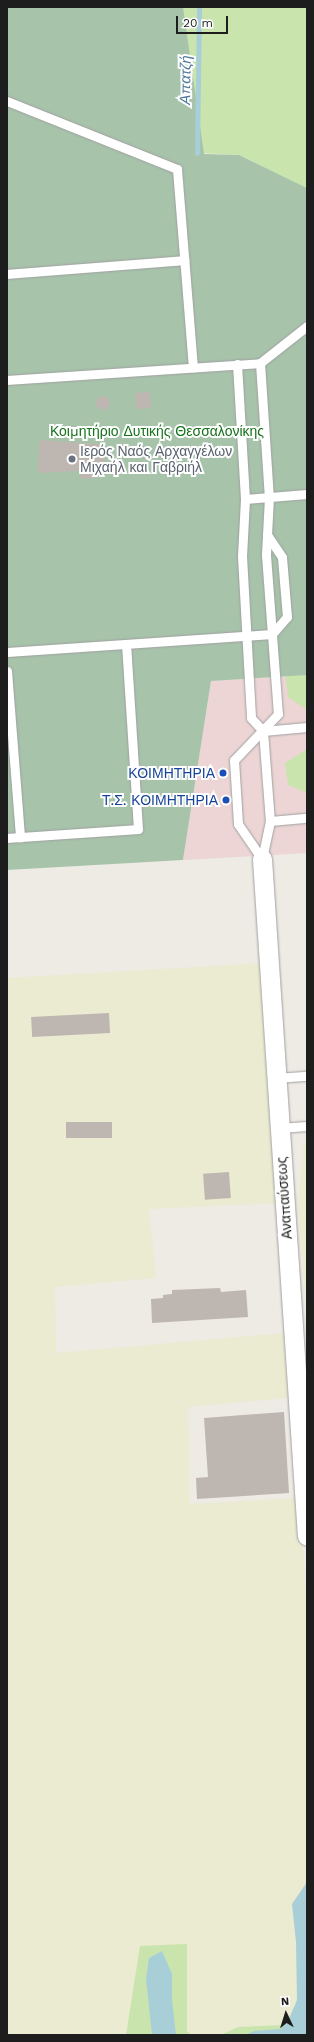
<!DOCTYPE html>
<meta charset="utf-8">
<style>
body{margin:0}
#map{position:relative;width:314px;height:2042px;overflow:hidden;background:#eeeae4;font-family:"Work Sans",sans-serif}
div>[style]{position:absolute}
.commercial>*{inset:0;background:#edd5d5}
.farmland>*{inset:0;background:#eaebd1}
.grass>*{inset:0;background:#cae4ae}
.cemetery>*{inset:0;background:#a7c4ab}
.water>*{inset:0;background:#a8ced8}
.stream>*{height:5px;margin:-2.5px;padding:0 2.5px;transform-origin:2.5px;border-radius:2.5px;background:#a8ced8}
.building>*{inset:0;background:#beb6b1;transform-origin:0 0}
.round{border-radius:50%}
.roads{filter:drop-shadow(0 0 1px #a1a1a1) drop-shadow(0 0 1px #a1a1a1)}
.service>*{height:9px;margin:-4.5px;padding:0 4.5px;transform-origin:4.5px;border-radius:4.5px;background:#fff}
.minor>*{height:19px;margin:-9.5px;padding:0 9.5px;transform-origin:9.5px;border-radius:9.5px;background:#fff}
.dots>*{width:11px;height:11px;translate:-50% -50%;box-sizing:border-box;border:2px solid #fff;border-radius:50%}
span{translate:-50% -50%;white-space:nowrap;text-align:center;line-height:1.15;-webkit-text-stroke:4px #fff;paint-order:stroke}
.park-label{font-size:14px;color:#15721a}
.worship-label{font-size:14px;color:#5b616d}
.left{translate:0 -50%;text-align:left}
.transit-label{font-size:14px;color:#164399}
.right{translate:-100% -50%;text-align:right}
.street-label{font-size:14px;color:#1d1d1d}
.water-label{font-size:15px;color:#50799d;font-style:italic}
.frame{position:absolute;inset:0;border:8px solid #1d1d1d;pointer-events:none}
.north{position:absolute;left:266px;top:1994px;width:40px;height:40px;-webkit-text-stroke:3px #fff;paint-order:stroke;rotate:356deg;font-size:11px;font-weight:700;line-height:16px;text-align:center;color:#1d1d1d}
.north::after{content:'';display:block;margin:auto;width:14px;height:18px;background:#1d1d1d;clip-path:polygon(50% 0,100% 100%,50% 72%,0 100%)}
.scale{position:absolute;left:176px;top:16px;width:52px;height:18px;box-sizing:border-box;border:2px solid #1d1d1d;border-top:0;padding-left:5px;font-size:12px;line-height:14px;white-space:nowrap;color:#1d1d1d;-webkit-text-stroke:3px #fff;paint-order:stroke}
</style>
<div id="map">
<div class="commercial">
<div style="clip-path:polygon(307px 675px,307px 853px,183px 860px,211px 681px)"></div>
</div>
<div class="farmland">
<div style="clip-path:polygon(265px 963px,280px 1203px,149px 1209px,156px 1278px,55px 1287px,56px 1353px,286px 1333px,287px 1398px,188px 1407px,190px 1504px,300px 1498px,307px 1615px,307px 2035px,7px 2035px,7px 978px)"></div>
<div style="clip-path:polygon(304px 1143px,307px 1144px,307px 1318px,298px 1201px)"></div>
</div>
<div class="grass">
<div style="clip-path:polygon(180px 7px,307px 7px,307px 188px,239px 155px,197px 153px)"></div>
<div style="clip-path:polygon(307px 623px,307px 707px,304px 708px,288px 697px,282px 646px)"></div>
<div style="clip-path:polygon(307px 749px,307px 793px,288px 785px,285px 763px)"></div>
<div style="clip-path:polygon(187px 1944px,187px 2031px,191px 2035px,126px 2035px,140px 1946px)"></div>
<div style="clip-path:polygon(301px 2016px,307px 2035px,221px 2035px,238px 2027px,283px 2025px)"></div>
</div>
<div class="cemetery">
<div style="clip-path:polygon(7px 7px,183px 7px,204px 154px,239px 155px,307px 188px,307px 675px,211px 681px,183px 860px,7px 870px)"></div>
</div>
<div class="water">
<div style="clip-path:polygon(307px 1882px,307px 2035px,245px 2035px,254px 2031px,281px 2029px,288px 2021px,297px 2000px,296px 1942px,292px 1904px)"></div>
<div style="clip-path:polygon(162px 1951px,172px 1974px,172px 2000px,176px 2035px,152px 2035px,146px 1979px,149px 1958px)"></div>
</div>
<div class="stream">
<div style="left:197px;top:153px;width:146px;rotate:-89.2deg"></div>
</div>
<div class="building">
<div style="left:150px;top:392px;width:16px;height:15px;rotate:86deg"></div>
<div class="round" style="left:96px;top:396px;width:14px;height:14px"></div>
<div style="clip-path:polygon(39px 440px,98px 444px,103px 447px,106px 464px,95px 478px,81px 479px,79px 471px,38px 473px)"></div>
<div style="left:109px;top:1013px;width:20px;height:78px;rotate:87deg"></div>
<div style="left:112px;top:1122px;width:16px;height:46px;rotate:90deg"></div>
<div style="left:229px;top:1172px;width:26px;height:26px;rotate:86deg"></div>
<div style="clip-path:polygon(220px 1288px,221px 1292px,246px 1290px,248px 1317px,152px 1323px,151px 1299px,163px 1298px,163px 1295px,172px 1294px,172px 1290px)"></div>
<div style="clip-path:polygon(284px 1412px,289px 1493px,197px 1499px,196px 1478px,208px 1477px,204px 1418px)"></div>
</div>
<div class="roads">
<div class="service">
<div style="left:7px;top:101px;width:183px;rotate:21.8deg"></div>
<div style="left:177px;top:169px;width:199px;rotate:85.4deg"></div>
<div style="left:7px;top:274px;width:178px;rotate:-4.5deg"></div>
<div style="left:260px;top:363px;width:134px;rotate:86.2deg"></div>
<div style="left:269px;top:497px;width:58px;rotate:93deg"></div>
<div style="left:266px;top:555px;width:159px;rotate:85.7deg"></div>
<div style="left:278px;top:714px;width:64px;rotate:133.7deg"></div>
<div style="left:234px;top:760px;width:64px;rotate:86.4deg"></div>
<div style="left:238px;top:824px;width:42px;rotate:55.6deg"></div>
<div style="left:237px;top:364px;width:135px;rotate:86.6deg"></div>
<div style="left:245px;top:499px;width:57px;rotate:93deg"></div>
<div style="left:242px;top:556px;width:162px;rotate:86.8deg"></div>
<div style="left:251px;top:718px;width:18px;rotate:47deg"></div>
<div style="left:263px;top:731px;width:90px;rotate:85.6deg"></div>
<div style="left:270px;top:821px;width:39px;rotate:102deg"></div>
<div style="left:7px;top:380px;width:254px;rotate:-3.8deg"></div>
<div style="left:260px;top:363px;width:60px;rotate:-38.2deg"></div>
<div style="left:245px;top:499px;width:62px;rotate:-4.6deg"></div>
<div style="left:7px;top:652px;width:266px;rotate:-3.9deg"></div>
<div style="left:272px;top:634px;width:23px;rotate:-49deg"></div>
<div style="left:287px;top:617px;width:60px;rotate:-94.8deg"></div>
<div style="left:282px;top:557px;width:27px;rotate:-124deg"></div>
<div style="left:7px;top:671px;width:167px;rotate:85.5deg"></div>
<div style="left:263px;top:731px;width:44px;rotate:-5.2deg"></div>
<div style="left:270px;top:821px;width:37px;rotate:-5deg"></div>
<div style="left:7px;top:838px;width:131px;rotate:-3.9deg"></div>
<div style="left:138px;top:829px;width:185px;rotate:-93.7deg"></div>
<div style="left:276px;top:1078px;width:31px;rotate:-4deg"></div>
<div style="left:279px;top:1128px;width:28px;rotate:-4deg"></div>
</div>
<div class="minor">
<div style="left:262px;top:859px;width:678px;rotate:86.2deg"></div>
</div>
</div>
<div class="dots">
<div style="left:72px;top:459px;background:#6b7280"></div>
<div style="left:223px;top:773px;background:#1a4fb4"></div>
<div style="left:226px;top:800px;background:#1a4fb4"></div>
</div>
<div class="park-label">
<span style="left:157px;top:431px">Κοιμητήριο Δυτικής Θεσσαλονίκης</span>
</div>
<div class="worship-label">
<span class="left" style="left:80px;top:459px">Ιερός Ναός Αρχαγγέλων<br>Μιχαήλ και Γαβριήλ</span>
</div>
<div class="transit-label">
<span class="right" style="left:215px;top:773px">ΚΟΙΜΗΤΗΡΙΑ</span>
<span class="right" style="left:218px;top:800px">Τ.Σ. ΚΟΙΜΗΤΗΡΙΑ</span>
</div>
<div class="street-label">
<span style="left:284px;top:1198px;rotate:-94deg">Αναπαύσεως</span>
</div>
<div class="water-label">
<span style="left:186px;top:80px;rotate:-89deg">Απατζή</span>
</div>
<div class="frame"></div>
<div class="north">N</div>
<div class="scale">20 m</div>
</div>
